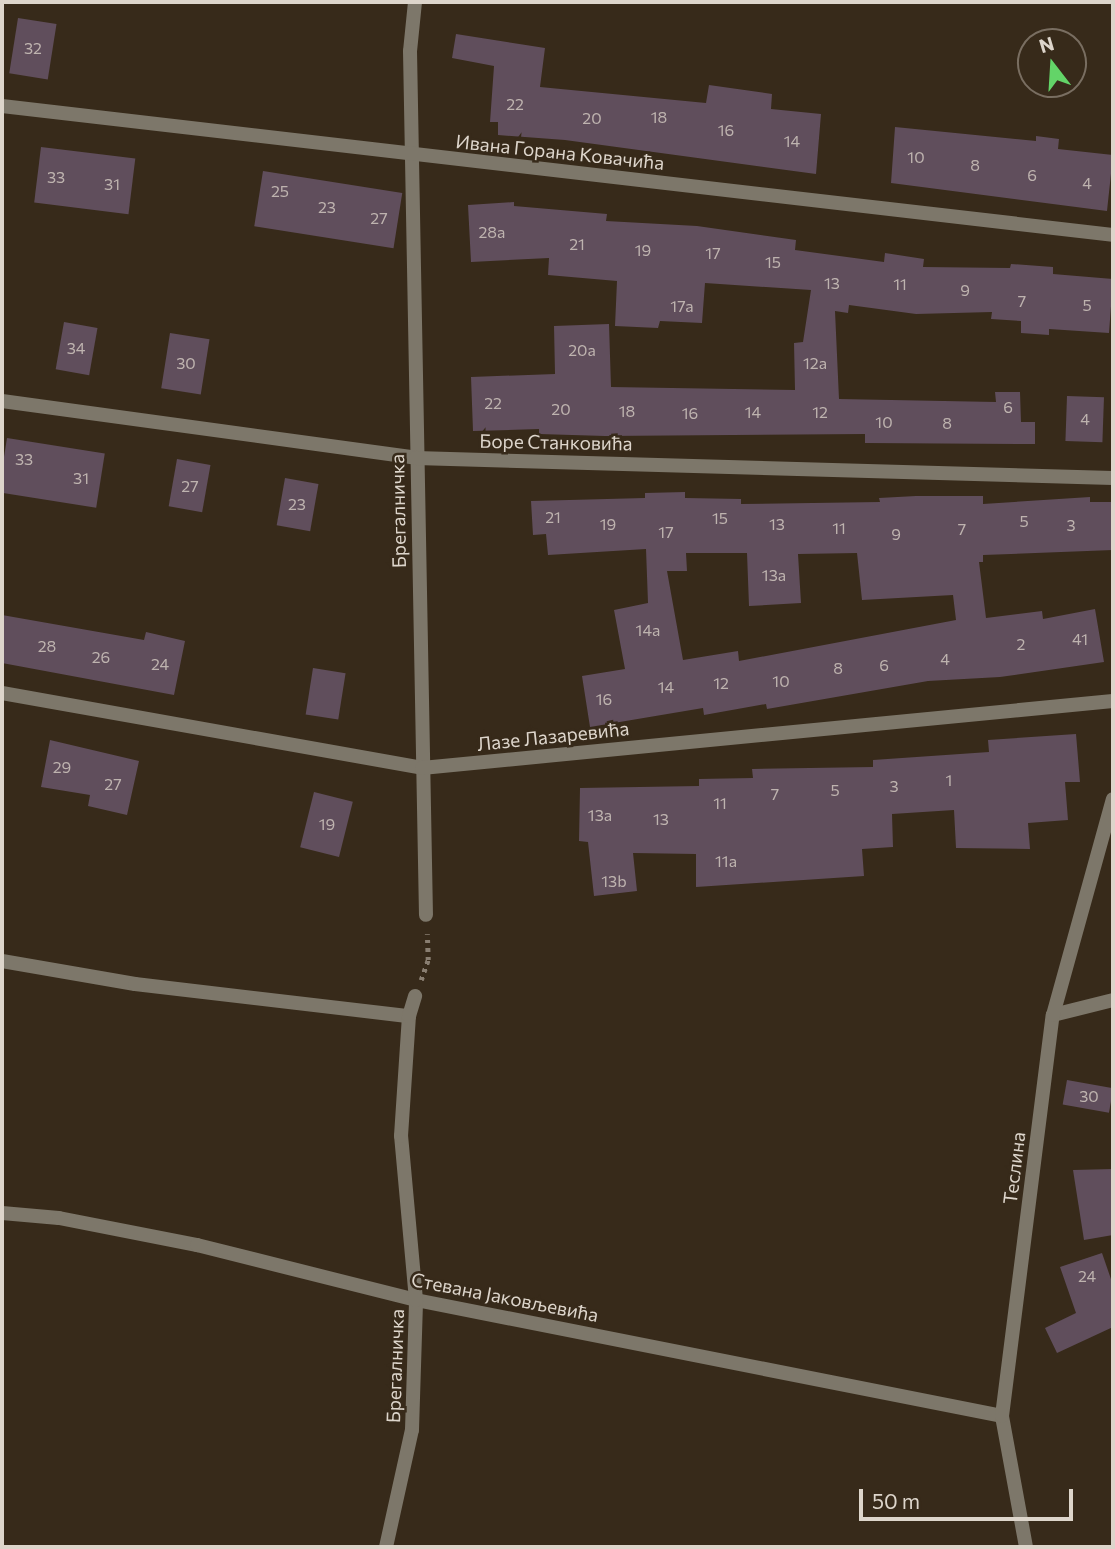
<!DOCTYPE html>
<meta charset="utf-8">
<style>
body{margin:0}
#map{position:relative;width:1115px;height:1549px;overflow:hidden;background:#372a1a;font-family:Commissioner,sans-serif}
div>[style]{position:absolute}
.building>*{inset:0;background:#604e5c;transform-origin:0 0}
.path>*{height:4.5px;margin-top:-2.25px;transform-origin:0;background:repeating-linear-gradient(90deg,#897e71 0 3.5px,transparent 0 8.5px)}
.street>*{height:14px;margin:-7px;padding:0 7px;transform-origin:7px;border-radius:7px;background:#7d776a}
span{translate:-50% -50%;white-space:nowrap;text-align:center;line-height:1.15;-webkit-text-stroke:5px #372a1a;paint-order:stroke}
.number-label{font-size:16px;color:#beb3af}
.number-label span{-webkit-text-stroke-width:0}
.street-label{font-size:19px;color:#ddd5cb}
.frame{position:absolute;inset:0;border:4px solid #ddd5cb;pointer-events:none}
.north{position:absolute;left:1017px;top:28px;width:70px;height:70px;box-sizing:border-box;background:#372a1a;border:2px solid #796e61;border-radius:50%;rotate:343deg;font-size:19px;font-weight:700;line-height:28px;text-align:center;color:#ddd5cb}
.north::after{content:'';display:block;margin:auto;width:24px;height:32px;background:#63d468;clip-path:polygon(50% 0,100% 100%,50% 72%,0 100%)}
.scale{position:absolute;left:859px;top:1489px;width:214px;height:32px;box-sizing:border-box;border:4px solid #ddd5cb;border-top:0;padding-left:9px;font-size:21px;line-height:24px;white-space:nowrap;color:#ddd5cb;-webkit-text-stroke:5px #372a1a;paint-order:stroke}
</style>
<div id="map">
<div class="building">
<div style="left:18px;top:18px;width:39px;height:56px;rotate:9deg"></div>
<div style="clip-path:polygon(456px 34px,545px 48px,540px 87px,706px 103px,709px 85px,772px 94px,771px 109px,821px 114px,816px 174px,565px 140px,498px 135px,498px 122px,490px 122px,494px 66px,452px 58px)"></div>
<div style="clip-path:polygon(895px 127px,1036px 141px,1036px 136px,1059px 139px,1058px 149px,1113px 155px,1107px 211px,891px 183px)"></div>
<div style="left:41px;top:147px;width:95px;height:56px;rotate:7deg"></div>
<div style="left:263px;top:171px;width:141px;height:56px;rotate:9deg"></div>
<div style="clip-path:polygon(514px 202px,514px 206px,607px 214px,606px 221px,697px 226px,796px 240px,795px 250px,884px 262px,885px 253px,924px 259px,923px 267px,1010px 268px,1011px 264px,1053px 267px,1053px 274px,1113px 279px,1109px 333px,1049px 329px,1049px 335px,1021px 333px,1021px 321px,991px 319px,992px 312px,916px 314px,849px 305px,848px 313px,835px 311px,839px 399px,996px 402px,995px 392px,1020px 392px,1021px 422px,1035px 422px,1035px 444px,865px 443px,865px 434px,605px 436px,539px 434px,539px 429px,473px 431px,471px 377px,555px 374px,554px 326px,609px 324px,611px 387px,795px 390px,794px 343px,803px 342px,811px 290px,705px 283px,702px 323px,660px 321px,658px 328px,615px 326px,617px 281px,548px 275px,549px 258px,471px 262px,468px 205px)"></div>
<div style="left:64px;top:322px;width:34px;height:48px;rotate:10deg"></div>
<div style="left:170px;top:333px;width:40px;height:56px;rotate:9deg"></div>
<div style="left:1067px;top:396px;width:37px;height:45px;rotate:2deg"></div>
<div style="left:7px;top:438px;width:99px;height:55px;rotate:9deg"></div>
<div style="left:177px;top:459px;width:34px;height:48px;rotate:10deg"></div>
<div style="left:285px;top:478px;width:34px;height:48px;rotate:10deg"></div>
<div style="clip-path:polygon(evenodd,685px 492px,685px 498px,741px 499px,741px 504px,880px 502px,879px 498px,916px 496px,983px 496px,983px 504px,1090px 497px,1090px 502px,1113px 502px,1113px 550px,983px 555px,983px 562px,979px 562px,986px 618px,1042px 611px,1043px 619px,1095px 609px,1104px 662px,1000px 677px,928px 681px,767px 709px,766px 704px,704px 715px,703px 708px,590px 727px,582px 676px,625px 669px,614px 610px,648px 603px,646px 549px,548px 555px,546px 534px,533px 535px,531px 501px,645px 498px,645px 493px,685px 492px,686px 553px,747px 553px,749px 606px,801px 603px,798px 554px,857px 553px,862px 600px,953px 595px,956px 620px,739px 661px,738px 651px,683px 660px,667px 571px,687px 571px,686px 553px)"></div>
<div style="clip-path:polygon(2px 615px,144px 640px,146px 632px,185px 641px,174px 695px,2px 663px)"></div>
<div style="left:313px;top:668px;width:33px;height:47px;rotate:9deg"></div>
<div style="clip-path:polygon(1076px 734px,1080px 782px,1065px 782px,1068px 820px,1028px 823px,1030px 849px,956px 848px,954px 810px,892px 814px,893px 847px,862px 849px,864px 876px,696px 887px,696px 854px,633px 853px,637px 891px,594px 896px,588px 842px,579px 841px,580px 788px,699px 786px,699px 779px,753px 778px,752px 769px,873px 767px,873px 760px,989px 752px,988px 740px)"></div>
<div style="clip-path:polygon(50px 740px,139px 761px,127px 815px,88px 806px,90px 795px,41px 787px)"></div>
<div style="left:314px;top:792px;width:40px;height:57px;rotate:14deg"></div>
<div style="left:1067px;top:1080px;width:47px;height:25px;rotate:10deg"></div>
<div style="clip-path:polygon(1113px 1169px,1113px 1235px,1084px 1240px,1073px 1170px)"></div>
<div style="clip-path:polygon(1102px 1253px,1113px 1285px,1113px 1327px,1057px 1353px,1045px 1328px,1076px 1313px,1060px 1267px)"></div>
</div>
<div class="path">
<div style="left:421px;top:980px;width:21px;rotate:-71deg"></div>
<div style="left:428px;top:960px;width:26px;rotate:-92deg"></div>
</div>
<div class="street">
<div style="left:415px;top:2px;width:49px;rotate:95.8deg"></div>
<div style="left:410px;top:51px;width:864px;rotate:88.94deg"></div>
<div style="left:2px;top:106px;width:1118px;rotate:6.62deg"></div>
<div style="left:2px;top:401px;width:418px;rotate:7.8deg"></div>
<div style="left:416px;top:458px;width:697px;rotate:1.64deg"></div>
<div style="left:2px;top:693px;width:427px;rotate:10.1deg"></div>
<div style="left:422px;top:768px;width:694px;rotate:-5.54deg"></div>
<div style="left:2px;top:961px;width:135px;rotate:9.8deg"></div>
<div style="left:135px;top:984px;width:276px;rotate:6.7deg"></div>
<div style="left:1053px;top:1015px;width:62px;rotate:-14deg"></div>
<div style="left:2px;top:1213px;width:57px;rotate:5deg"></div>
<div style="left:59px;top:1218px;width:141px;rotate:11.1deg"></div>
<div style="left:197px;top:1245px;width:226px;rotate:14.1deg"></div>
<div style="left:416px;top:1300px;width:597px;rotate:11.2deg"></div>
<div style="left:386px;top:1547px;width:120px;rotate:-77.5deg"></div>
<div style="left:412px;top:1430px;width:130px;rotate:-88.2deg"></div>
<div style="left:416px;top:1300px;width:165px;rotate:-95.2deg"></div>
<div style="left:401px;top:1136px;width:120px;rotate:-86.2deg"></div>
<div style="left:409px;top:1016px;width:21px;rotate:-73deg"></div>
<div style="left:1026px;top:1547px;width:133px;rotate:-100.4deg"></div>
<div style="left:1002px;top:1416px;width:404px;rotate:-82.8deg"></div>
<div style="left:1053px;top:1015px;width:224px;rotate:-74.5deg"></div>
</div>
<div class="number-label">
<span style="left:33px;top:48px">32</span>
<span style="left:515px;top:104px">22</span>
<span style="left:659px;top:117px">18</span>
<span style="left:592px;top:118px">20</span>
<span style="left:726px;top:130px">16</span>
<span style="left:792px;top:141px">14</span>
<span style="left:916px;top:157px">10</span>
<span style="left:975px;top:165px">8</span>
<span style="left:1032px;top:175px">6</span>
<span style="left:56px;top:177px">33</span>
<span style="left:1087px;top:183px">4</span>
<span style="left:112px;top:184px">31</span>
<span style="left:280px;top:191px">25</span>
<span style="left:327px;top:207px">23</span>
<span style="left:379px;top:218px">27</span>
<span style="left:492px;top:232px">28a</span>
<span style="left:577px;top:244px">21</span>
<span style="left:643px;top:250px">19</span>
<span style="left:713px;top:253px">17</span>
<span style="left:773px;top:262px">15</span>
<span style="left:832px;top:283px">13</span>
<span style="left:900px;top:284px">11</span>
<span style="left:965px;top:290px">9</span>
<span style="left:1022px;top:301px">7</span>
<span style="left:1087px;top:305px">5</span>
<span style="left:682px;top:306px">17a</span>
<span style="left:76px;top:348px">34</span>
<span style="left:582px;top:350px">20a</span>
<span style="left:186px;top:363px">30</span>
<span style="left:815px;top:363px">12a</span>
<span style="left:493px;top:403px">22</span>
<span style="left:1008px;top:407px">6</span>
<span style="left:561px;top:409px">20</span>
<span style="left:627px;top:411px">18</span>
<span style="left:753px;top:412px">14</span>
<span style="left:820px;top:412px">12</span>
<span style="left:690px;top:413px">16</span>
<span style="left:1085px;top:419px">4</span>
<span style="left:884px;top:422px">10</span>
<span style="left:947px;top:423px">8</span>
<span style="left:24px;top:459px">33</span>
<span style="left:81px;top:478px">31</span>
<span style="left:190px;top:486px">27</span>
<span style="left:297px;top:504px">23</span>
<span style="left:553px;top:517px">21</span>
<span style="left:720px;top:518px">15</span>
<span style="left:1024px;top:521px">5</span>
<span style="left:608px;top:524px">19</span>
<span style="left:777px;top:524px">13</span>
<span style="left:1071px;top:525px">3</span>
<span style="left:839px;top:528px">11</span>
<span style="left:962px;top:529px">7</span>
<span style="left:666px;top:532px">17</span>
<span style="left:896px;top:534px">9</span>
<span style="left:774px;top:575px">13a</span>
<span style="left:648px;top:630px">14a</span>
<span style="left:1080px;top:639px">41</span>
<span style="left:1021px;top:644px">2</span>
<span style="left:47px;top:646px">28</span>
<span style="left:101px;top:657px">26</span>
<span style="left:945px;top:659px">4</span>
<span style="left:160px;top:664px">24</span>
<span style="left:884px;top:665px">6</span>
<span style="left:838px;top:668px">8</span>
<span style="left:781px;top:681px">10</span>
<span style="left:721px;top:683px">12</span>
<span style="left:666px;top:687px">14</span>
<span style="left:604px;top:699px">16</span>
<span style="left:62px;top:767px">29</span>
<span style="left:949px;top:780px">1</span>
<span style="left:113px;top:784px">27</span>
<span style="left:894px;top:786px">3</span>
<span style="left:835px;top:790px">5</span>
<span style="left:775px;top:794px">7</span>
<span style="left:720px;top:803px">11</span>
<span style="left:600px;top:815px">13a</span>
<span style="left:661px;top:819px">13</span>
<span style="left:327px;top:824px">19</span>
<span style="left:726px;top:861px">11a</span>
<span style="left:614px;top:881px">13b</span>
<span style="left:1089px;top:1096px">30</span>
<span style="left:1087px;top:1276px">24</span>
</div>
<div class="street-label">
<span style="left:560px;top:152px;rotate:6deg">Ивана Горана Ковачића</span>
<span style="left:556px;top:442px;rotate:1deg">Боре Станковића</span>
<span style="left:398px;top:511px;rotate:-91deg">Брегалничка</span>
<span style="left:553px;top:736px;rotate:-6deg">Лазе Лазаревића</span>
<span style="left:1014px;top:1168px;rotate:-83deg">Теслина</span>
<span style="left:505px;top:1297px;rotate:11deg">Стевана Јаковљевића</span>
<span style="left:395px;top:1366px;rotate:-88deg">Брегалничка</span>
</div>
<div class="frame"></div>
<div class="north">N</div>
<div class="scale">50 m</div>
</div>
